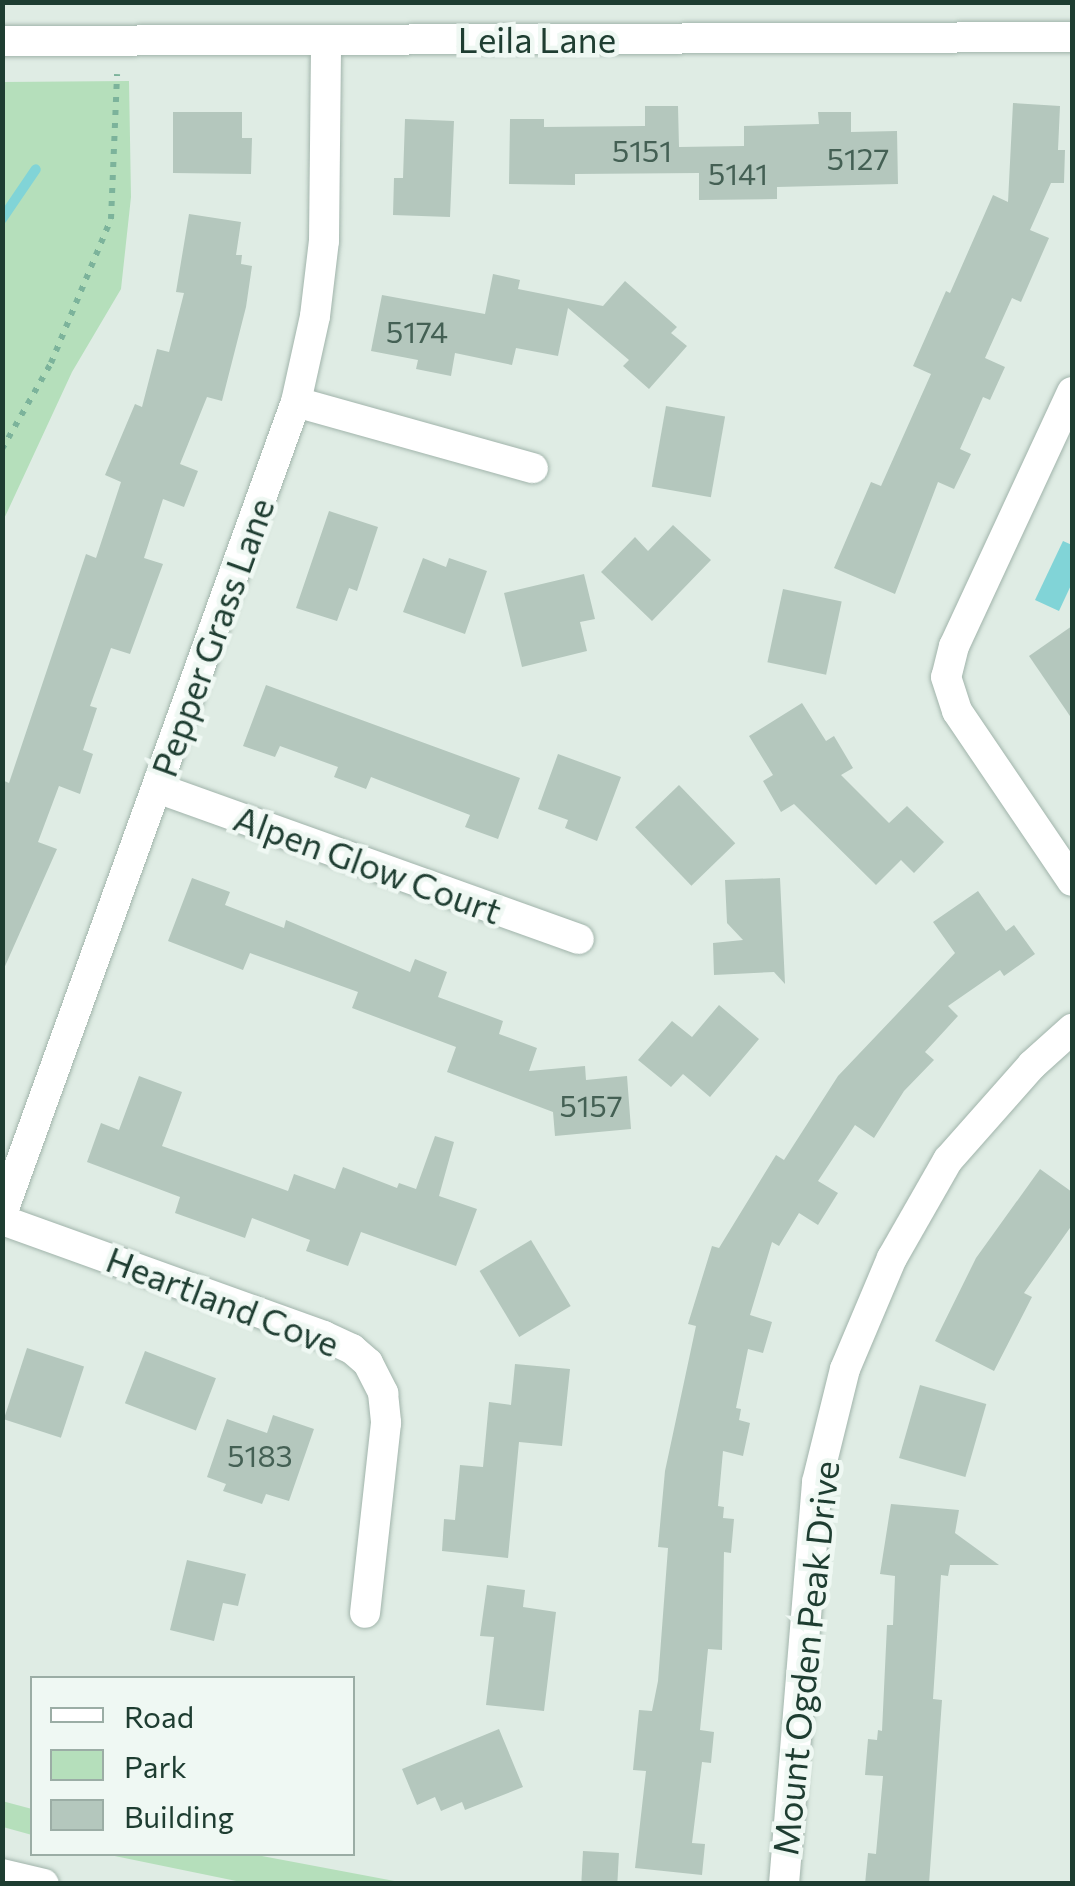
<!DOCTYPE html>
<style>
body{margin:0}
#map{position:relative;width:1075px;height:1886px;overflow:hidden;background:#dfece4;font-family:Commissioner,sans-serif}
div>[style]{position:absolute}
.green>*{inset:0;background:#b5dfbb}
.water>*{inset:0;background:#81d4d7}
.stream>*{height:10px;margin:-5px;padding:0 5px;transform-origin:5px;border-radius:5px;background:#81d4d7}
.building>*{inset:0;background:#b4c7bd;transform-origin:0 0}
.path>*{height:6px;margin-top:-3px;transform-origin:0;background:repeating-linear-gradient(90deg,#7cb39b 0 5px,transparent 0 13px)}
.roads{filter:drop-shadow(0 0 2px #a1b4ab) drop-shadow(0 0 2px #a1b4ab)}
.minor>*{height:30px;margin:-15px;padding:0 15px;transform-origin:15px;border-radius:15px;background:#fff}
.secondary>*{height:30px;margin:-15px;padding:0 15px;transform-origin:15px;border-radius:15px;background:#fff}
span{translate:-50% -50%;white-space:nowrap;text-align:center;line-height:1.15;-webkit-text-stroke:9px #eff8f3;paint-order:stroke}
.number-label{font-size:30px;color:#446054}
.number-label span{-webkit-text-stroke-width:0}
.street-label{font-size:35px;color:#1e3d31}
.frame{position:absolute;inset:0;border:5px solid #1e3d31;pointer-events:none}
.legend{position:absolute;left:30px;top:1676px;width:325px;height:180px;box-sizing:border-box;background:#eff8f3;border:2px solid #9bada5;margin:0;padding:12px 18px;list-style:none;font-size:30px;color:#1e3d31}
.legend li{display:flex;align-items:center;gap:20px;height:50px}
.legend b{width:50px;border:2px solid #9bada5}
</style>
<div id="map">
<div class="green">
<div style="clip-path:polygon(129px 81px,131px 197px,121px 289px,72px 372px,3px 521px,3px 82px)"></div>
<div style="clip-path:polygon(2px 1801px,32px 1809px,32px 1835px,3px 1827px)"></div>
<div style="clip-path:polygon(105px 1854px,251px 1854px,405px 1883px,246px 1883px)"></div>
</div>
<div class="water">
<div style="clip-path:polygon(1063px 541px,1072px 545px,1072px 583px,1059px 611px,1035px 600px)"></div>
</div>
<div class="stream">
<div style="left:2px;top:219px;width:60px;rotate:-55.8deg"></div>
</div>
<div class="building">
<div style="clip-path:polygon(1013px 103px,1060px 106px,1058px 150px,1065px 150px,1064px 183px,1051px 183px,1030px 230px,1049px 238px,1021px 302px,1012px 298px,985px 358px,1005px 367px,990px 400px,983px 397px,960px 449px,971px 454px,954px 489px,938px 482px,895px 594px,834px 568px,871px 482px,881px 486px,931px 374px,913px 366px,946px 291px,950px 293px,993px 195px,1008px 202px)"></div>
<div style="clip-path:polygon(645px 106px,678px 106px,679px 147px,744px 146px,744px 126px,819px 124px,818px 112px,851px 112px,851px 132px,897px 131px,898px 184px,777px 187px,777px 199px,699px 200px,699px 173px,575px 174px,575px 185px,509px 184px,510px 119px,544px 119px,544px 127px,645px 126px)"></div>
<div style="clip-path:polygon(173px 112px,242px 112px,242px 138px,252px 138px,251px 174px,173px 173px)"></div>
<div style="clip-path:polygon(405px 119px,454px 121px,450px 217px,393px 215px,394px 178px,403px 178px)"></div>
<div style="clip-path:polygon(189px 214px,241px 222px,236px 255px,242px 255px,241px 264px,252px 266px,246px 307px,222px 401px,207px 397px,180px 464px,198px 471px,184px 507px,163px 499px,144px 558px,163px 564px,130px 654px,111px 648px,90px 706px,97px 708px,83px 750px,93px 754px,80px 794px,59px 786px,38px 842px,57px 849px,2px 973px,2px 780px,9px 783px,86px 554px,96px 558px,121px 482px,105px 475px,135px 404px,142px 407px,157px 349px,169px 352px,184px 293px,176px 292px)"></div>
<div style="clip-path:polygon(493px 274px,520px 280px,518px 289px,603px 306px,625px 281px,677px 327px,671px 333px,687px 346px,649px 389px,623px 366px,629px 360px,568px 308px,558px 356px,516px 348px,512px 365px,455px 353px,451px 376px,416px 369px,418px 360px,371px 351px,382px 295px,485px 314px)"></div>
<div style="left:666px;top:406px;width:60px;height:82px;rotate:10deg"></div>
<div style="clip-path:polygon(329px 511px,378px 527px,357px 591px,349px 588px,337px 621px,296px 608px)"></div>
<div style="clip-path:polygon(673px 525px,711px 560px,652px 621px,601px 572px,635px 537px,648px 551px)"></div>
<div style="clip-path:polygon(423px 558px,446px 567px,449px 558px,487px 571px,465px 634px,403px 612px)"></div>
<div style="clip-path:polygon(584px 574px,595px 619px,580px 622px,587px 651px,522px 667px,504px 593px)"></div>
<div style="left:783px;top:589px;width:60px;height:75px;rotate:12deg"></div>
<div style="clip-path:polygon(1072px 626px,1072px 719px,1029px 656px)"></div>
<div style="clip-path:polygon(266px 685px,520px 778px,498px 839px,465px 827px,470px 815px,371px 777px,366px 789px,334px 777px,338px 767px,280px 746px,275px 757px,243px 746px)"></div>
<div style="clip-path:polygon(802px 703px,826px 741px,834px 736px,853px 768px,841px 775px,889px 823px,907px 806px,944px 842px,914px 873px,901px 860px,876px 885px,794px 804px,781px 812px,763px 781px,773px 775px,749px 736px)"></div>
<div style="clip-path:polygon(558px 754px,621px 777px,597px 841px,565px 828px,568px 820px,538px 809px)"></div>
<div style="left:679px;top:785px;width:81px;height:61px;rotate:46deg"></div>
<div style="clip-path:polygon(192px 878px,230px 892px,225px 905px,284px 928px,286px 920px,410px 972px,415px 959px,447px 972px,438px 997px,503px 1021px,499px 1034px,537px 1048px,529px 1071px,585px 1066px,586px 1080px,627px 1076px,631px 1129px,555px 1136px,553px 1112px,447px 1072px,456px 1047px,352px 1008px,358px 992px,250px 953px,243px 970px,168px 941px)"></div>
<div style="clip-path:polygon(780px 878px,785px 984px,774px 972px,714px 975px,713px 943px,743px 940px,727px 923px,725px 880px)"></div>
<div style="clip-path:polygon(978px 891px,1006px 931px,1014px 925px,1035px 954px,1004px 976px,1000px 970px,948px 1006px,958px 1016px,925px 1052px,934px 1060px,904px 1091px,874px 1138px,855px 1125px,818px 1181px,838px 1193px,818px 1225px,799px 1213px,779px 1246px,772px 1242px,750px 1315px,772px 1322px,763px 1353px,748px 1349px,736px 1408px,741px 1409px,739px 1420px,750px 1423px,743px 1456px,723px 1451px,718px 1506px,724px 1507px,723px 1518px,734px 1519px,731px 1553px,724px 1552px,722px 1650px,708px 1649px,700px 1730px,714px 1732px,711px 1763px,702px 1762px,692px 1843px,705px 1844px,702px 1875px,635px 1868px,646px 1771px,633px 1770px,639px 1710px,652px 1711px,658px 1681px,668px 1548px,658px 1547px,665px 1471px,696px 1326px,688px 1324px,712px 1246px,719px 1248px,776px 1155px,784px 1160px,838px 1076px,955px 953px,933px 922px)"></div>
<div style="clip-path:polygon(719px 1005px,759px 1039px,710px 1097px,683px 1074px,671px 1087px,638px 1060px,672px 1021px,692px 1037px)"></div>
<div style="clip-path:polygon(139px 1076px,182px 1092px,162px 1146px,288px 1191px,294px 1174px,335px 1189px,343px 1167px,397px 1188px,399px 1183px,416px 1189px,435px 1136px,454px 1142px,439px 1196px,477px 1209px,456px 1266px,361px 1232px,348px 1266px,306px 1251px,310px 1240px,252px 1218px,245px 1238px,175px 1213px,180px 1197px,87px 1162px,101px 1123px,119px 1130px)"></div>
<div style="clip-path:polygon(1040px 1169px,1072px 1192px,1072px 1225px,1024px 1293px,1032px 1297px,994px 1371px,935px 1341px,976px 1258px)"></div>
<div style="left:531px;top:1240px;width:77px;height:60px;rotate:59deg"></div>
<div style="left:27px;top:1348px;width:60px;height:75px;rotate:18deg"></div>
<div style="left:145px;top:1351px;width:76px;height:56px;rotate:21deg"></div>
<div style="clip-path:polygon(515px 1364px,570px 1369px,562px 1446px,519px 1442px,508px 1558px,442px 1551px,444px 1519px,455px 1520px,460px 1465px,483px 1467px,489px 1402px,511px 1405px)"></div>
<div style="left:920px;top:1385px;width:69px;height:76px;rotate:16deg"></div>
<div style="clip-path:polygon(273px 1415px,314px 1429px,289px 1501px,266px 1494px,262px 1504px,223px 1491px,226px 1484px,207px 1477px,227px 1419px,267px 1433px)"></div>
<div style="clip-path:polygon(891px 1504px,959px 1510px,955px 1533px,999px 1565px,950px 1565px,948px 1576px,941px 1575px,933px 1699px,942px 1700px,929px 1884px,865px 1884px,868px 1853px,876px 1854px,883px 1776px,865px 1775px,868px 1739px,877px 1740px,878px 1730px,882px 1731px,887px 1625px,893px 1625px,895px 1576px,880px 1574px)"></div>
<div style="clip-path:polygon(187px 1560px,246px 1574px,238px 1606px,223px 1603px,214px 1641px,170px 1630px)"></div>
<div style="clip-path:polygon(487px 1585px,525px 1590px,523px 1607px,556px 1612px,544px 1711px,486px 1705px,494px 1637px,480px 1636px)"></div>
<div style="clip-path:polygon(499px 1729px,523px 1787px,465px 1810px,462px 1802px,441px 1811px,435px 1797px,417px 1805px,402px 1769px)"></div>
<div style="left:583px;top:1851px;width:36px;height:33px;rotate:3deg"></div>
</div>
<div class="path">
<div style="left:2px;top:449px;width:99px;rotate:-60.3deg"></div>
<div style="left:51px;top:363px;width:156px;rotate:-67.4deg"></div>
<div style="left:111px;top:219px;width:145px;rotate:-87.6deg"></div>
</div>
<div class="roads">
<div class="minor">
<div style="left:2px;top:41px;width:1070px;rotate:-0.21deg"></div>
<div style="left:1072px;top:392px;width:280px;rotate:114.9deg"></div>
<div style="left:954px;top:646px;width:32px;rotate:104deg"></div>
<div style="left:946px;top:677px;width:36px;rotate:72deg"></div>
<div style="left:957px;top:711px;width:205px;rotate:55.9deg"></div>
<div style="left:296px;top:402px;width:246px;rotate:15.6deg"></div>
<div style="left:157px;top:788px;width:448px;rotate:19.7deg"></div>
<div style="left:2px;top:1214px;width:864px;rotate:-70.1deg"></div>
<div style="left:296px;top:402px;width:88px;rotate:-77.5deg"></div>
<div style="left:315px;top:316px;width:76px;rotate:-83.2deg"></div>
<div style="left:324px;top:241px;width:201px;rotate:-89.4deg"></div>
<div style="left:2px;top:1220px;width:342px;rotate:19.8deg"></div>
<div style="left:324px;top:1336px;width:31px;rotate:25deg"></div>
<div style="left:352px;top:1349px;width:21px;rotate:41deg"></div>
<div style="left:368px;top:1363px;width:34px;rotate:63deg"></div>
<div style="left:383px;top:1393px;width:30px;rotate:84deg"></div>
<div style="left:386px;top:1423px;width:191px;rotate:96.3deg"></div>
<div style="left:784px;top:1884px;width:403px;rotate:-85.3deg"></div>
<div style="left:817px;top:1482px;width:116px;rotate:-76.1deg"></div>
<div style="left:845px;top:1369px;width:121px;rotate:-67.1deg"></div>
<div style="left:892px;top:1258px;width:113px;rotate:-60.3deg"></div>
<div style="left:948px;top:1160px;width:127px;rotate:-48.5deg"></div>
<div style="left:1032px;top:1065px;width:54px;rotate:-42deg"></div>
</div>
<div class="secondary">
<div style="left:2px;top:1874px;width:43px;rotate:13.4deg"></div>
</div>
</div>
<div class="number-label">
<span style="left:642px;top:150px">5151</span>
<span style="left:858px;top:158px">5127</span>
<span style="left:738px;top:173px">5141</span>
<span style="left:417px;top:331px">5174</span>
<span style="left:591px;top:1105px">5157</span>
<span style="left:260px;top:1455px">5183</span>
</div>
<div class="street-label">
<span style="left:537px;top:39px">Leila Lane</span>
<span style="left:212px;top:637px;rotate:-70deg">Pepper Grass Lane</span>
<span style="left:368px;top:864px;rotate:20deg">Alpen Glow Court</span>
<span style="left:223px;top:1301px;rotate:21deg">Heartland Cove</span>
<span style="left:805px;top:1658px;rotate:-84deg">Mount Ogden Peak Drive</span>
</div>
<div class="frame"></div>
<ul class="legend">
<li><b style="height:12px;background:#fff"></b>Road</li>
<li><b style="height:28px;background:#b5dfbb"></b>Park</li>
<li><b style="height:28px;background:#b4c7bd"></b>Building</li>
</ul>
</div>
